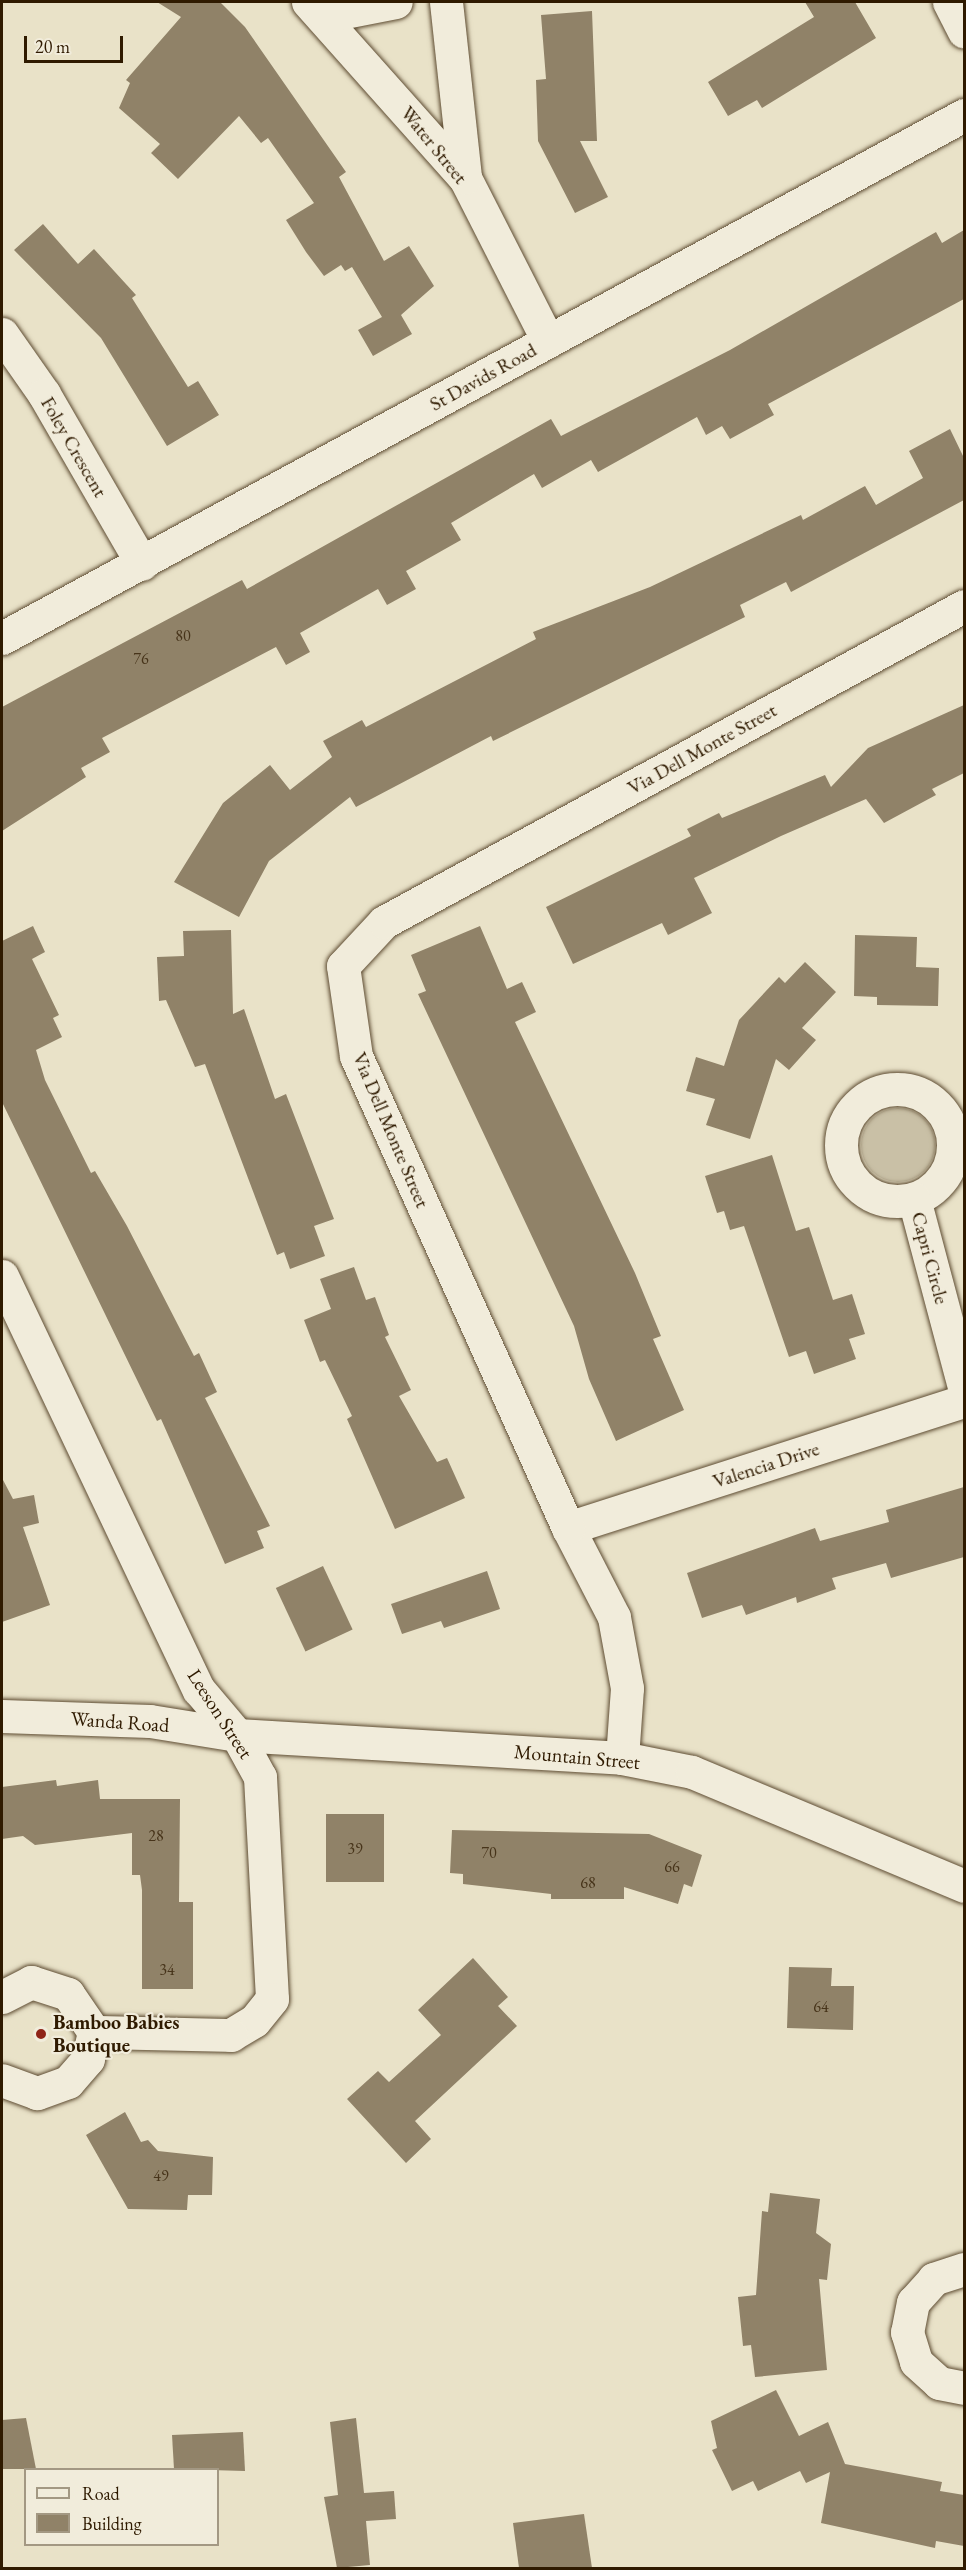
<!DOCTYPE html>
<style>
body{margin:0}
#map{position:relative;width:966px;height:2570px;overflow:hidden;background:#e9e2c8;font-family:"EB Garamond",serif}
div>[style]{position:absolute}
.green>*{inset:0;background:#c9c0a6}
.round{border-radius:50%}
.building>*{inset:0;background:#908268;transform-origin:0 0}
.roads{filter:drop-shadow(0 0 2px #5e4c32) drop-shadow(0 0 2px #5e4c32)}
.street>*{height:33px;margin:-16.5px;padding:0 16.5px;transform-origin:16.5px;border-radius:16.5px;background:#f1ecdb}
.street>.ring{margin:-16.5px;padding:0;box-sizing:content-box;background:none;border:33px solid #f1ecdb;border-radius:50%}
.secondary>*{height:33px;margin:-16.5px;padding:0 16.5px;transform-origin:16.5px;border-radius:16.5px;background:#f1ecdb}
.dots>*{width:16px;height:16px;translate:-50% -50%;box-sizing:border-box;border:3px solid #f1ecdb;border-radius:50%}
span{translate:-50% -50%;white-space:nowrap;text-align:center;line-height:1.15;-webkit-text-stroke:4.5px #f1ecdb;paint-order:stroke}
.number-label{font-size:16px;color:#47341a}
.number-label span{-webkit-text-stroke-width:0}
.street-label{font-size:20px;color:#2f1a00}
.poi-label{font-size:20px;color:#2f1a00;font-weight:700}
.left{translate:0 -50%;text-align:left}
.frame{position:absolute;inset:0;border:3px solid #2f1a00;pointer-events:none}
.legend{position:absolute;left:24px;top:2468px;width:195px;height:78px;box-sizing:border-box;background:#f1ecdb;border:2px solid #a39883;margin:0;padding:8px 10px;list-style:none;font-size:18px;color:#2f1a00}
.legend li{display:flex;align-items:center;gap:12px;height:30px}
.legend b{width:30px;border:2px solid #a39883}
.scale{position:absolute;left:24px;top:36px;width:99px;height:27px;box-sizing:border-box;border:3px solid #2f1a00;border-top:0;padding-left:8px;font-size:18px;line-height:21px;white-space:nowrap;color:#2f1a00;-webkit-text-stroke:4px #f1ecdb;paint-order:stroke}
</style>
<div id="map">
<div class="green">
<div class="round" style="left:861px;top:1108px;width:74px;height:74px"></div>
</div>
<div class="building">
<div style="clip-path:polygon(157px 2px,220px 2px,245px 27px,346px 172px,339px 177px,384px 261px,409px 246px,434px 286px,401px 315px,412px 334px,373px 356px,358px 330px,382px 317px,352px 267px,345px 271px,341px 265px,324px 276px,306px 252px,286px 220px,314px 203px,268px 138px,261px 143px,239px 116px,178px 179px,151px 153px,160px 144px,119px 108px,130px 83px,126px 80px,181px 17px)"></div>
<div style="clip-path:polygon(805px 2px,855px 2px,876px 38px,762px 108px,757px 100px,728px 116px,708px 82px,814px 17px)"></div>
<div style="clip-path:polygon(592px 11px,597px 141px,580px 141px,608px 197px,575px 213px,538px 141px,536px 80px,546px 79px,541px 15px)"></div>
<div style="clip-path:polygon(43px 224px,78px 264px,94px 249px,136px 295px,132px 298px,188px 387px,198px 381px,219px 415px,167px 446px,101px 338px,14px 250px)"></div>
<div style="clip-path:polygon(964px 230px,964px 299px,768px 404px,774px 415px,730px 439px,722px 426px,706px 435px,697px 417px,598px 472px,591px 460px,542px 488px,534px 474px,451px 523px,461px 540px,406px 571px,416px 589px,387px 605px,378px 589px,300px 633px,310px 652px,286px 665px,276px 647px,102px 738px,110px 752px,81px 768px,86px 777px,2px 831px,2px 707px,242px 580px,247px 589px,551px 419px,561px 436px,730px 350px,936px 232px,942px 243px)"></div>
<div style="clip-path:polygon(950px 429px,964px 458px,964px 500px,791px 592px,786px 582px,740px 605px,745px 617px,493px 741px,491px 736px,356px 807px,350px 797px,269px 861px,239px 917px,174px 882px,223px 803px,270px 765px,290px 790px,332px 757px,323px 741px,362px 720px,366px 727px,536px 639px,533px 632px,650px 587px,801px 515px,803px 520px,865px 486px,876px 505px,923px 478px,909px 451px)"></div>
<div style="clip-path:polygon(964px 705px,964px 773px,932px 789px,936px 795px,884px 823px,866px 799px,781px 836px,694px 878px,712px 913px,668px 935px,662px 923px,573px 964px,546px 907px,691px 836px,687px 829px,719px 813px,722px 818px,825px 775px,831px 787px,868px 748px)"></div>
<div style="clip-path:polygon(33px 926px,45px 952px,32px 959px,59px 1015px,53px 1018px,62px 1037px,36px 1050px,45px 1080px,91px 1173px,95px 1171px,127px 1226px,194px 1356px,199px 1353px,217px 1392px,205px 1398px,270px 1526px,257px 1531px,264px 1548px,225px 1564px,161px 1419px,157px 1421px,2px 1102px,2px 941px)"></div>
<div style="clip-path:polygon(480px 926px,507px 989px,522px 982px,536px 1012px,515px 1022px,635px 1273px,661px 1336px,653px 1339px,684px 1410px,616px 1441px,589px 1379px,574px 1326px,418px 994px,426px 991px,411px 955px)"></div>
<div style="clip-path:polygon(231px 930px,233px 1014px,244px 1009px,275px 1099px,286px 1094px,334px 1219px,314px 1226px,325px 1256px,290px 1269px,284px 1252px,277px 1255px,205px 1064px,195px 1067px,166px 1000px,159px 1001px,157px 957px,184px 956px,183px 931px)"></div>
<div style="clip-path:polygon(855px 935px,917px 937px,916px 967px,939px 968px,938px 1006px,877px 1005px,877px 997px,854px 996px)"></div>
<div style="clip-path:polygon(805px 962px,836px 992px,802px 1028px,816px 1040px,789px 1070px,776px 1059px,750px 1139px,706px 1125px,715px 1099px,686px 1091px,696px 1057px,724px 1066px,739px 1020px,779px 977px,785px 983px)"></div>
<div style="clip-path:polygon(772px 1155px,796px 1231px,809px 1227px,833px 1300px,852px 1294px,865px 1334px,849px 1339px,856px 1359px,814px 1374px,806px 1351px,789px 1357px,744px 1226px,730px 1230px,724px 1211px,717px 1213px,705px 1176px)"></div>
<div style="clip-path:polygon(354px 1267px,366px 1300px,375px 1297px,389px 1335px,385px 1337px,411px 1390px,399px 1396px,437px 1462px,447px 1458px,465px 1498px,395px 1529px,347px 1419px,352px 1416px,325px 1360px,320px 1362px,304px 1320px,331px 1309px,320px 1279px)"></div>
<div style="clip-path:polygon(2px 1478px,13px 1499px,34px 1495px,39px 1523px,23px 1527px,50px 1605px,2px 1622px)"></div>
<div style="clip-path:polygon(964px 1487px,964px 1557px,891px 1578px,886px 1563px,832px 1578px,836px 1589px,797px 1603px,796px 1597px,746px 1615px,742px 1605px,702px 1618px,687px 1573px,815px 1528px,820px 1541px,889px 1522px,886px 1510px)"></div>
<div style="left:323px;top:1566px;width:70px;height:52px;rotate:65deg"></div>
<div style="clip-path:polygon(487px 1571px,500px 1609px,444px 1628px,441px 1621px,402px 1634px,391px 1604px)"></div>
<div style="clip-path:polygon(56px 1780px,57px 1786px,98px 1780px,100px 1799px,180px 1799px,179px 1902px,193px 1902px,193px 1989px,142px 1989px,142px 1890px,140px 1875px,132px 1875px,132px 1833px,35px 1845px,23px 1836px,2px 1839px,2px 1787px)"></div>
<div style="left:384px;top:1814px;width:68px;height:58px;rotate:90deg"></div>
<div style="clip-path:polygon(452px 1830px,649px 1834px,702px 1855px,692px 1887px,684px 1884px,678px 1904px,624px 1887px,624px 1899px,551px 1899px,551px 1894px,463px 1884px,463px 1874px,450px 1873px)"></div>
<div style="clip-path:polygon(473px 1958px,508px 1997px,498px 2006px,517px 2026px,415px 2121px,431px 2139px,406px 2163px,347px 2099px,378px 2071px,389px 2082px,441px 2035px,418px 2010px)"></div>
<div style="clip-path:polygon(789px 1967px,832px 1968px,831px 1986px,854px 1986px,853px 2030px,787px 2028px)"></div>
<div style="clip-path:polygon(125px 2112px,141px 2142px,148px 2140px,158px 2151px,213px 2157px,212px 2195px,188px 2195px,187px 2210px,128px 2209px,86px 2135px)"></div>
<div style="clip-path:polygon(770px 2193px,820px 2199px,816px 2233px,831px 2244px,827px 2280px,819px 2279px,827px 2370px,755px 2377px,751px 2345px,743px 2346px,738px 2297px,756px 2295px,762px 2211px,768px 2212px)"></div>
<div style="clip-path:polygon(776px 2390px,799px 2436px,828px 2422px,845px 2464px,942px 2482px,940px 2491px,964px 2495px,964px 2546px,936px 2541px,935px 2548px,821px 2523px,830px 2472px,806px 2483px,800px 2471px,758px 2491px,753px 2481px,732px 2491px,712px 2450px,717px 2448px,711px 2421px)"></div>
<div style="clip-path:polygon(26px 2418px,36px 2469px,2px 2469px,2px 2420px)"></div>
<div style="clip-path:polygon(356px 2418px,364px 2493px,394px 2491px,396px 2519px,366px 2521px,370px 2565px,337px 2568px,324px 2497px,338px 2495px,330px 2422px)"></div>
<div style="clip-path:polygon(243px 2432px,245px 2471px,174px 2469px,172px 2435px)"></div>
<div style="clip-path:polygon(584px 2514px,592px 2568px,519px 2568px,513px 2523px)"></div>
</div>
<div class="roads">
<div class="street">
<div style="left:308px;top:2px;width:236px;rotate:48.3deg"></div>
<div style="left:465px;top:178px;width:183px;rotate:63deg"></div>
<div style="left:446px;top:2px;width:177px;rotate:83.8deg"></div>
<div style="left:949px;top:2px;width:33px;rotate:63deg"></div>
<div style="left:324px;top:16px;width:73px;rotate:-11deg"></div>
<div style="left:2px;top:334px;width:73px;rotate:55deg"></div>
<div style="left:44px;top:394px;width:196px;rotate:60deg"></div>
<div class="ring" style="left:841px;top:1089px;width:79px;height:79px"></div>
<div style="left:914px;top:1199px;width:195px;rotate:75.1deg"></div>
<div style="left:568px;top:1528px;width:416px;rotate:-17.8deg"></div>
<div style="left:2px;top:1716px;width:148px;rotate:1.9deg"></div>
<div style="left:150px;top:1721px;width:88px;rotate:9.1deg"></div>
<div style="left:237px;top:1735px;width:48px;rotate:61.3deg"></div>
<div style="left:260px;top:1777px;width:222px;rotate:86.9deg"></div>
<div style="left:272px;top:1999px;width:28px;rotate:129deg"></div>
<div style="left:254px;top:2021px;width:27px;rotate:149deg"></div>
<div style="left:231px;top:2035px;width:137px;rotate:-178.7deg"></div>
<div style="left:622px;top:1758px;width:70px;rotate:-85.9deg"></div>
<div style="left:627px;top:1688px;width:72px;rotate:-100.4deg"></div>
<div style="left:614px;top:1617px;width:100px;rotate:-117.3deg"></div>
<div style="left:568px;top:1528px;width:517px;rotate:-114.19deg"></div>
<div style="left:356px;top:1056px;width:91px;rotate:-98.2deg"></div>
<div style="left:343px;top:966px;width:60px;rotate:-47deg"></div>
<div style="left:384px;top:922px;width:660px;rotate:-28.58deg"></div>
<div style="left:2px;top:1997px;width:33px;rotate:-27deg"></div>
<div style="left:31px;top:1982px;width:39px;rotate:18deg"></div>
<div style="left:68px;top:1994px;width:46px;rotate:55.6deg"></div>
<div style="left:94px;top:2032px;width:28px;rotate:103deg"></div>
<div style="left:88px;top:2059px;width:30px;rotate:131deg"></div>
<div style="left:68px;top:2082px;width:33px;rotate:160deg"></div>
<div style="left:37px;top:2093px;width:37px;rotate:-160deg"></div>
<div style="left:964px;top:2269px;width:32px;rotate:162deg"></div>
<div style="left:934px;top:2279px;width:31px;rotate:132deg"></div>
<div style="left:913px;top:2302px;width:31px;rotate:101deg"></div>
<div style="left:907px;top:2332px;width:31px;rotate:73deg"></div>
<div style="left:916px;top:2362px;width:31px;rotate:42deg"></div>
<div style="left:939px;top:2383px;width:25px;rotate:11deg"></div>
</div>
<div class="secondary">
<div style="left:2px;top:638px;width:1095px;rotate:-28.53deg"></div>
<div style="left:2px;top:1276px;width:458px;rotate:64.6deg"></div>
<div style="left:199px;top:1690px;width:59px;rotate:49.8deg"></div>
<div style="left:237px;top:1735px;width:386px;rotate:3.4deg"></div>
<div style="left:622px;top:1758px;width:71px;rotate:11.3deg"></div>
<div style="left:692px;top:1772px;width:295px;rotate:22.7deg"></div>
</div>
</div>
<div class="dots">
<div style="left:41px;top:2034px;background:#8f2418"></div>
</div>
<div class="number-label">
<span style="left:183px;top:636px">80</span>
<span style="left:141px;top:659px">76</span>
<span style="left:156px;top:1836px">28</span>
<span style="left:355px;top:1849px">39</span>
<span style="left:489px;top:1853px">70</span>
<span style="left:672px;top:1867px">66</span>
<span style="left:588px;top:1883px">68</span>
<span style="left:167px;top:1970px">34</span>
<span style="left:821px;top:2007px">64</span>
<span style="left:161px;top:2176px">49</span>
</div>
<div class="street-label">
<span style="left:434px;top:145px;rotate:51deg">Water Street</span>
<span style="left:483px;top:377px;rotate:-29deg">St Davids Road</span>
<span style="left:74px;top:447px;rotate:60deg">Foley Crescent</span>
<span style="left:702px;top:749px;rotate:-29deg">Via Dell Monte Street</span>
<span style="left:391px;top:1130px;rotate:67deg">Via Dell Monte Street</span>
<span style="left:930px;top:1258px;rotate:75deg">Capri Circle</span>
<span style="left:766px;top:1465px;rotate:-18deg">Valencia Drive</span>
<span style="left:220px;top:1714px;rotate:57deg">Leeson Street</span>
<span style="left:120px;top:1722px;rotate:4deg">Wanda Road</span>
<span style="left:577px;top:1757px;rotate:5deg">Mountain Street</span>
</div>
<div class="poi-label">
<span class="left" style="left:53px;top:2034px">Bamboo Babies<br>Boutique</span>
</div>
<div class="frame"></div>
<ul class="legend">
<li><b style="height:8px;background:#f1ecdb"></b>Road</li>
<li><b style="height:16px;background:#908268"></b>Building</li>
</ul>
<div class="scale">20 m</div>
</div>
